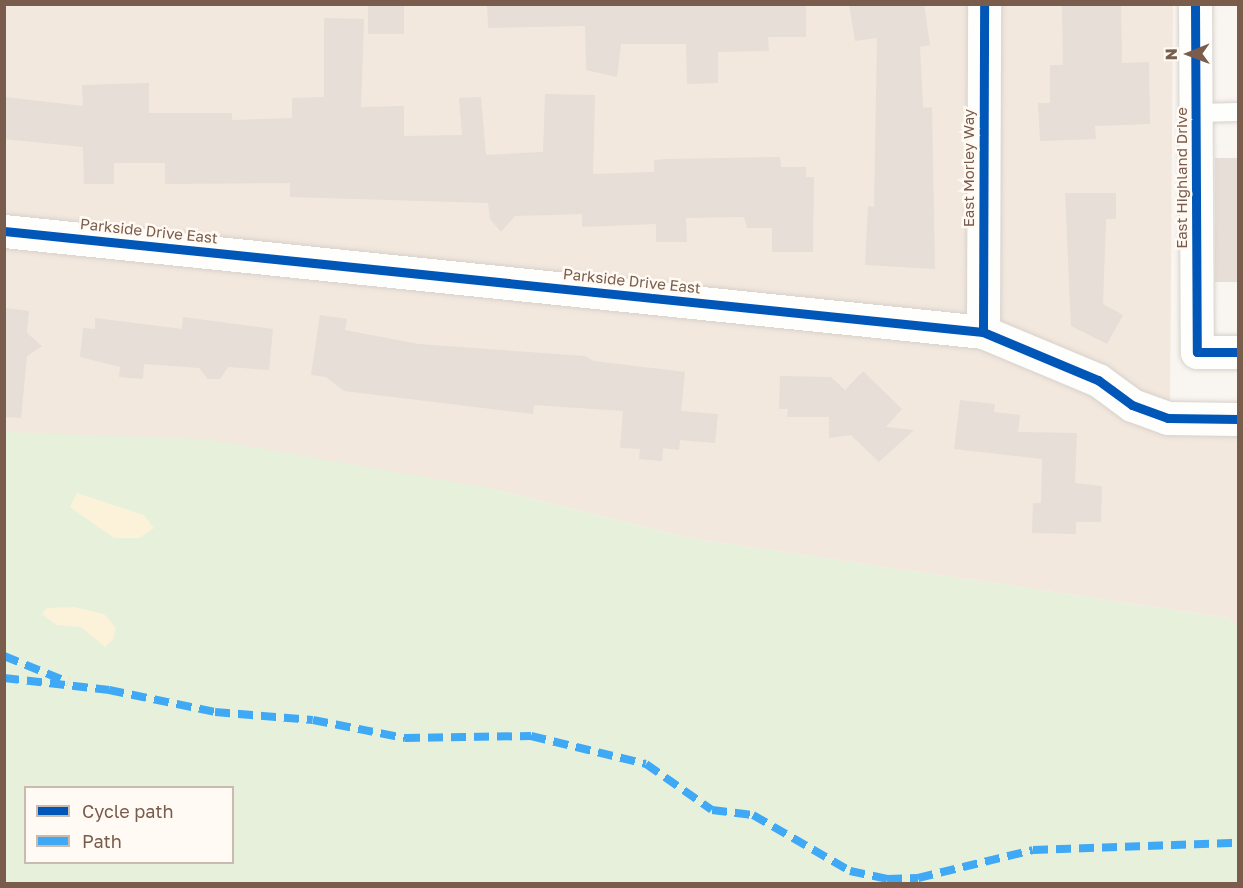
<!DOCTYPE html>
<style>
body{margin:0}
#map{position:relative;width:1243px;height:888px;overflow:hidden;background:#f9f5f0;font-family:"Golos Text",sans-serif}
div>[style]{position:absolute}
.residential>*{inset:0;background:#f2e8de}
.green>*{inset:0;background:#e7f0db}
.sand>*{inset:0;background:#fbf2d9}
.building>*{inset:0;background:#e6ded7;transform-origin:0 0}
.roads{filter:drop-shadow(0 0 2px #d7d1cb) drop-shadow(0 0 2px #d7d1cb)}
.service>*{height:18px;margin:-9px;padding:0 9px;transform-origin:9px;border-radius:9px;background:#fefefd}
.minor>*{height:33px;margin:-16.5px;padding:0 16.5px;transform-origin:16.5px;border-radius:16.5px;background:#fefefd}
.quiet>*{height:8px;margin-top:-4px;transform-origin:0;background:repeating-linear-gradient(90deg,#3fa9f5 0 15px,transparent 0 23px)}
.cycleway>*{height:9px;margin:-4.5px;padding:0 4.5px;transform-origin:4.5px;border-radius:4.5px;background:#0057b8}
span{translate:-50% -50%;white-space:nowrap;text-align:center;line-height:1.15;-webkit-text-stroke:5px #fffaf3;paint-order:stroke}
.street-label{font-size:15px;color:#7a5c4d}
.frame{position:absolute;inset:0;border:6px solid #7a5c4d;pointer-events:none}
.legend{position:absolute;left:24px;top:786px;width:210px;height:78px;box-sizing:border-box;background:#fffaf3;border:2px solid #cabbb1;margin:0;padding:8px 10px;list-style:none;font-size:18px;color:#7a5c4d}
.legend li{display:flex;align-items:center;gap:12px;height:30px}
.legend b{width:30px;border:2px solid #cabbb1}
.north{position:absolute;left:1159px;top:24px;width:60px;height:60px;-webkit-text-stroke:4px #fffaf3;paint-order:stroke;rotate:269deg;font-size:16px;font-weight:700;line-height:24px;text-align:center;color:#7a5c4d}
.north::after{content:'';display:block;margin:auto;width:21px;height:27px;background:#7a5c4d;clip-path:polygon(50% 0,100% 100%,50% 72%,0 100%)}
</style>
<div id="map">
<div class="residential">
<div style="clip-path:polygon(5px 5px,1173px 5px,1170px 403px,1238px 403px,1238px 628px,1228px 618px,689px 538px,493px 489px,86px 436px,5px 432px)"></div>
</div>
<div class="green">
<div style="clip-path:polygon(evenodd,5px 432px,207px 439px,493px 489px,689px 538px,1228px 618px,1238px 628px,1238px 883px,5px 884px,5px 432px,26px 788px,232px 788px,232px 862px,26px 862px,26px 788px)"></div>
</div>
<div class="sand">
<div style="clip-path:polygon(77px 493px,144px 515px,154px 528px,139px 538px,114px 538px,70px 507px)"></div>
<div style="clip-path:polygon(74px 607px,104px 614px,116px 628px,113px 639px,105px 647px,81px 627px,56px 625px,42px 614px,47px 608px)"></div>
</div>
<div class="building">
<div style="left:368px;top:4px;width:36px;height:30px"></div>
<div style="clip-path:polygon(487px 4px,806px 4px,806px 37px,768px 37px,769px 51px,718px 52px,718px 83px,687px 84px,686px 44px,621px 44px,617px 77px,586px 70px,585px 26px,488px 28px)"></div>
<div style="clip-path:polygon(849px 4px,924px 4px,930px 45px,920px 47px,923px 108px,932px 107px,935px 269px,865px 265px,868px 206px,874px 207px,877px 38px,855px 41px)"></div>
<div style="clip-path:polygon(1062px 4px,1121px 4px,1122px 63px,1149px 62px,1150px 124px,1095px 126px,1096px 139px,1040px 141px,1038px 103px,1050px 103px,1050px 65px,1063px 65px)"></div>
<div style="clip-path:polygon(324px 18px,364px 19px,361px 107px,404px 106px,404px 136px,462px 135px,459px 98px,481px 97px,486px 155px,543px 152px,545px 94px,595px 95px,593px 174px,654px 172px,654px 160px,666px 159px,780px 157px,781px 167px,806px 167px,806px 177px,814px 177px,813px 252px,772px 252px,772px 228px,747px 228px,744px 217px,686px 218px,687px 242px,656px 242px,656px 224px,582px 227px,582px 214px,515px 216px,501px 232px,490px 219px,488px 203px,290px 197px,290px 183px,165px 184px,165px 163px,114px 163px,114px 184px,84px 184px,83px 147px,4px 139px,4px 97px,83px 106px,82px 85px,149px 83px,149px 113px,232px 113px,232px 120px,292px 118px,292px 98px,324px 97px)"></div>
<div style="left:1215px;top:158px;width:24px;height:124px"></div>
<div style="clip-path:polygon(1065px 193px,1116px 193px,1116px 219px,1106px 219px,1103px 304px,1123px 315px,1107px 344px,1071px 326px)"></div>
<div style="clip-path:polygon(4px 308px,29px 311px,27px 333px,42px 346px,27px 356px,21px 418px,4px 417px)"></div>
<div style="clip-path:polygon(320px 315px,347px 319px,345px 330px,418px 344px,585px 356px,594px 361px,685px 372px,681px 411px,718px 414px,715px 443px,680px 440px,679px 450px,663px 448px,662px 461px,639px 459px,640px 449px,620px 448px,623px 411px,534px 405px,533px 414px,344px 391px,326px 377px,311px 375px)"></div>
<div style="clip-path:polygon(183px 317px,273px 329px,269px 370px,228px 367px,220px 379px,208px 379px,199px 368px,144px 364px,143px 379px,119px 377px,120px 367px,80px 357px,83px 328px,95px 329px,95px 318px,182px 329px)"></div>
<div style="clip-path:polygon(863px 371px,902px 409px,886px 427px,914px 430px,879px 462px,851px 435px,829px 438px,829px 417px,787px 417px,788px 409px,779px 409px,780px 376px,831px 377px,845px 390px)"></div>
<div style="clip-path:polygon(960px 400px,995px 404px,994px 412px,1020px 415px,1018px 432px,1077px 433px,1075px 483px,1102px 486px,1101px 522px,1076px 522px,1076px 534px,1032px 533px,1033px 503px,1041px 503px,1042px 459px,954px 449px)"></div>
</div>
<div class="roads">
<div class="service">
<div style="left:1197px;top:113px;width:41px;rotate:-1.4deg"></div>
</div>
<div class="minor">
<div style="left:1195px;top:4px;width:348px;rotate:89.7deg"></div>
<div style="left:1197px;top:352px;width:41px"></div>
<div style="left:4px;top:231px;width:984px;rotate:5.89deg"></div>
<div style="left:983px;top:332px;width:125px;rotate:22.7deg"></div>
<div style="left:1098px;top:380px;width:42px;rotate:36.3deg"></div>
<div style="left:1132px;top:405px;width:38px;rotate:20deg"></div>
<div style="left:1168px;top:418px;width:70px;rotate:0.8deg"></div>
<div style="left:983px;top:332px;width:328px;rotate:-89.8deg"></div>
</div>
</div>
<div class="quiet">
<div style="left:4px;top:656px;width:69px;rotate:22.1deg"></div>
<div style="left:4px;top:678px;width:106px;rotate:6.5deg"></div>
<div style="left:109px;top:690px;width:108px;rotate:11.7deg"></div>
<div style="left:215px;top:712px;width:98px;rotate:4.7deg"></div>
<div style="left:313px;top:720px;width:94px;rotate:11.1deg"></div>
<div style="left:405px;top:738px;width:126px;rotate:-0.9deg"></div>
<div style="left:531px;top:736px;width:118px;rotate:13.7deg"></div>
<div style="left:646px;top:764px;width:80px;rotate:34.9deg"></div>
<div style="left:712px;top:810px;width:41px;rotate:7deg"></div>
<div style="left:753px;top:815px;width:112px;rotate:30deg"></div>
<div style="left:850px;top:871px;width:38px;rotate:12deg"></div>
<div style="left:887px;top:879px;width:31px;rotate:-2deg"></div>
<div style="left:918px;top:878px;width:118px;rotate:-13.7deg"></div>
<div style="left:1033px;top:850px;width:205px;rotate:-2deg"></div>
</div>
<div class="cycleway">
<div style="left:1195px;top:4px;width:348px;rotate:89.7deg"></div>
<div style="left:1197px;top:352px;width:41px"></div>
<div style="left:4px;top:231px;width:984px;rotate:5.89deg"></div>
<div style="left:983px;top:332px;width:125px;rotate:22.7deg"></div>
<div style="left:1098px;top:380px;width:42px;rotate:36.3deg"></div>
<div style="left:1132px;top:405px;width:38px;rotate:20deg"></div>
<div style="left:1168px;top:418px;width:70px;rotate:0.8deg"></div>
<div style="left:983px;top:332px;width:328px;rotate:-89.8deg"></div>
</div>
<div class="street-label">
<span style="left:969px;top:168px;rotate:-90deg">East Morley Way</span>
<span style="left:1182px;top:178px;rotate:-90deg">East Highland Drive</span>
<span style="left:149px;top:231px;rotate:6deg">Parkside Drive East</span>
<span style="left:632px;top:281px;rotate:6deg">Parkside Drive East</span>
</div>
<div class="frame"></div>
<ul class="legend">
<li><b style="height:8px;background:#0057b8"></b>Cycle path</li>
<li><b style="height:8px;background:#3fa9f5"></b>Path</li>
</ul>
<div class="north">N</div>
</div>
